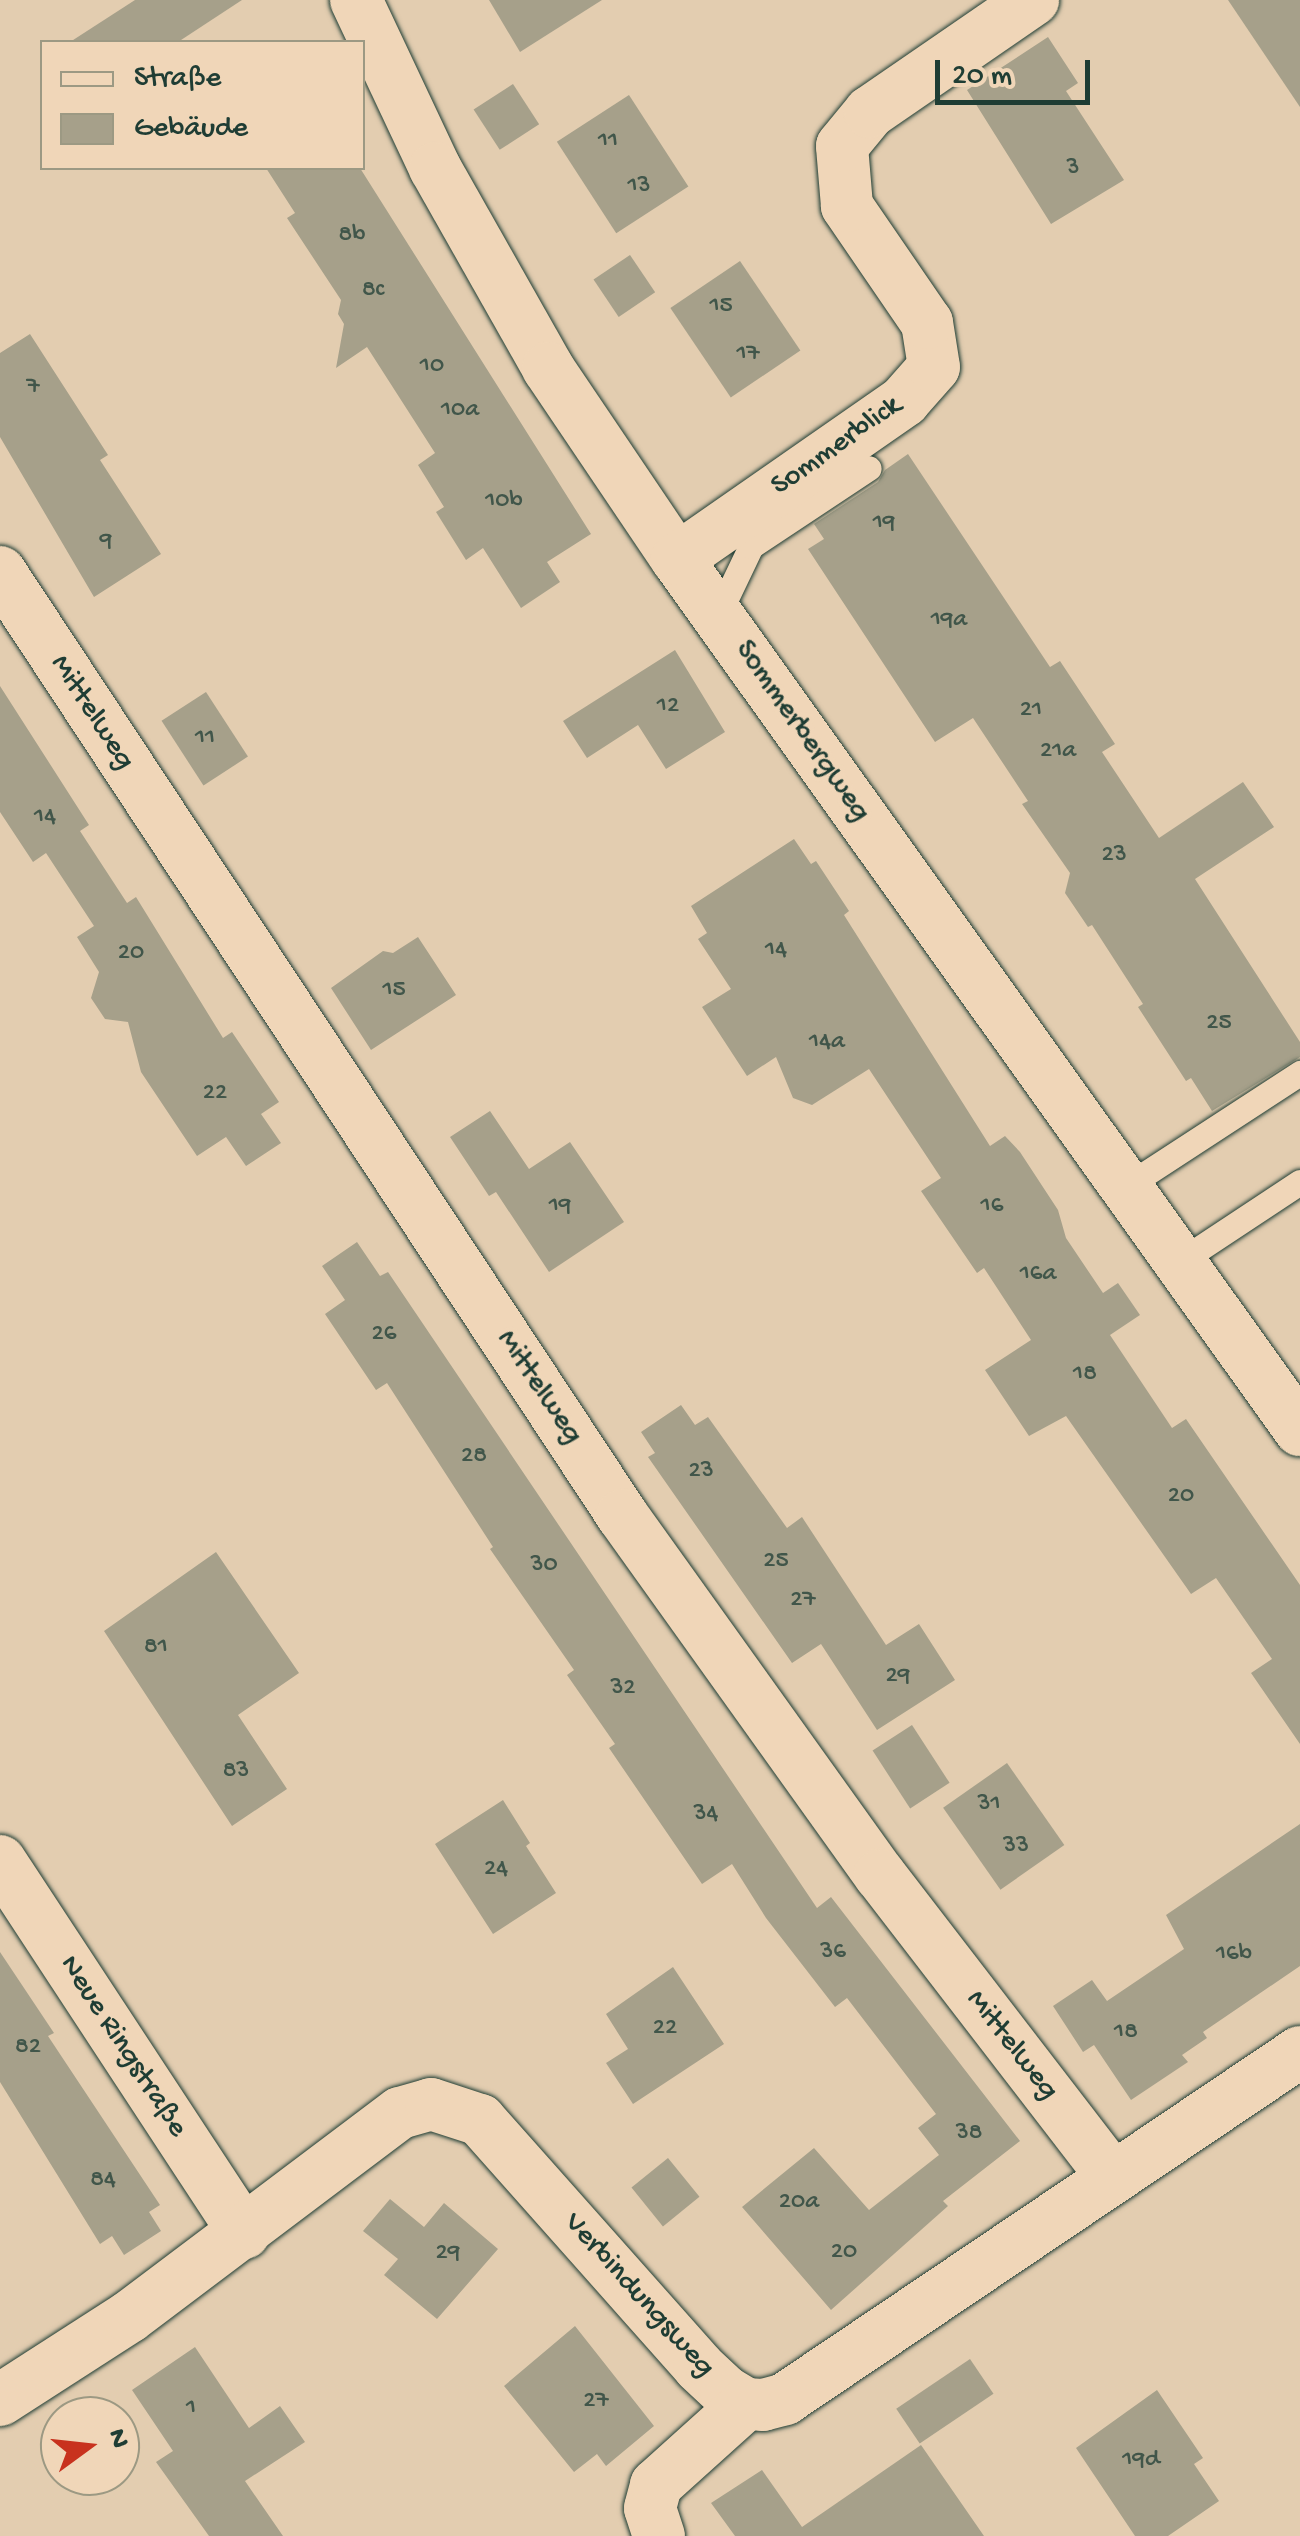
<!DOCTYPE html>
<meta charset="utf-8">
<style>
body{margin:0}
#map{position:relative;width:1300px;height:2536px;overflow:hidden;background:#e3cdb0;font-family:"Gochi Hand",sans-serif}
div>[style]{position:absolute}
.building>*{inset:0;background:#a6a08a;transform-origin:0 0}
.roads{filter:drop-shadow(0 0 2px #1f3d34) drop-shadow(0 0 2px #1f3d34)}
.lane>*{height:25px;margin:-12.5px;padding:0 12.5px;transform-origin:12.5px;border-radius:12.5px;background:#f0d6b8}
.street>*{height:52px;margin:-26px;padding:0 26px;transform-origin:26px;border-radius:26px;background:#f0d6b8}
span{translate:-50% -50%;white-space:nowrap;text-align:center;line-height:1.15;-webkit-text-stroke:9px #f0d6b8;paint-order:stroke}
.number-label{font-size:25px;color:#41564a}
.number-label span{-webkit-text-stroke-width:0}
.street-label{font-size:30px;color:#1f3d34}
.legend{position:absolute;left:40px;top:40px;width:325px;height:130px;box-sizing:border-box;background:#f0d6b8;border:2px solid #9c9983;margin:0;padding:12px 18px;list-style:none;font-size:30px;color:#1f3d34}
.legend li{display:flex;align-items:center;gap:20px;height:50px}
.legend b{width:50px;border:2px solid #9c9983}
.north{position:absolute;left:40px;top:2396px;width:100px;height:100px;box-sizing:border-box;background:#f0d6b8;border:2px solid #9c9983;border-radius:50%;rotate:75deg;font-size:28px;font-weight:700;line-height:40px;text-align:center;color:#1f3d34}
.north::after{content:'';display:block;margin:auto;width:35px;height:45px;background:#c8321e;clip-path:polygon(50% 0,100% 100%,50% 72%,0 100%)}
.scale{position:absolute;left:935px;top:60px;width:155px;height:45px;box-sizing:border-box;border:5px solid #1f3d34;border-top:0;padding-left:12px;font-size:30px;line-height:35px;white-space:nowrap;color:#1f3d34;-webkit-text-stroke:8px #f0d6b8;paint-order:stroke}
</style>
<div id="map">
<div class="building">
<div style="clip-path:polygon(135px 0,242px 0,178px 42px,70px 42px)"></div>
<div style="clip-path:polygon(489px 0,602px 0,520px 52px)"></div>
<div style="clip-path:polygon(1228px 0,1300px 0,1300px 107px)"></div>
<div style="clip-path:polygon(1048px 37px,1078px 83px,1066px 91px,1124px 180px,1051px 224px,967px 90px)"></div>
<div style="left:513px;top:84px;width:48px;height:47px;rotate:57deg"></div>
<div style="left:629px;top:95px;width:109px;height:86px;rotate:57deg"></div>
<div style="clip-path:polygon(266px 168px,360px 168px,591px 534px,547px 562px,560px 582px,521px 608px,483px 548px,466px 560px,436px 512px,444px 507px,418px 465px,435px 453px,367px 347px,336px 368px,344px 324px,338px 314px,341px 300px,287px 218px,295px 213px)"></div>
<div style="left:630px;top:255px;width:45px;height:44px;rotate:56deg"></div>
<div style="left:740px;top:261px;width:108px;height:84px;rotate:56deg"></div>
<div style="clip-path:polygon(30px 334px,108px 455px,100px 460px,161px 554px,94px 597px,0 437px,0 353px)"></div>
<div style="clip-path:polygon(908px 454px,1050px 667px,1060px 661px,1115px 744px,1102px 752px,1159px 838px,1243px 782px,1274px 827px,1195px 879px,1300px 1042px,1300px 1057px,1212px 1111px,1191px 1078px,1186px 1081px,1138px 1007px,1143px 1004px,1092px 925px,1088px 927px,1065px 893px,1070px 873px,1022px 804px,1028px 801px,973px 718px,935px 742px,808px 549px,824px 539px,814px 524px,878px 482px,885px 470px)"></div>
<div style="clip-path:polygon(675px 650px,725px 732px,666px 769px,638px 725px,587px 758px,563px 721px)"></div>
<div style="clip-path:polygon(0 686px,89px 825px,80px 831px,127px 903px,136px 897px,223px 1038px,232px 1032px,279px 1102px,261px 1114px,281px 1143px,246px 1166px,226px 1137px,197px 1156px,141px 1072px,128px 1022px,105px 1019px,91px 998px,99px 972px,77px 937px,94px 926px,46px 853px,33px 862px,0 812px)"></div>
<div style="left:206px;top:692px;width:77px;height:53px;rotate:57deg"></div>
<div style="clip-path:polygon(794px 839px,811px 864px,816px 861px,849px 911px,844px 915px,990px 1146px,1005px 1136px,1020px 1152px,1058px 1210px,1066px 1238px,1103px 1293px,1118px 1283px,1140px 1315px,1110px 1335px,1172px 1428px,1186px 1419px,1300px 1585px,1300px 1744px,1251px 1673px,1272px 1659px,1216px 1578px,1191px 1594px,1066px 1416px,1029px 1436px,985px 1370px,1031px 1340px,984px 1268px,977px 1273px,921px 1191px,941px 1178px,869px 1069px,812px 1105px,793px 1098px,776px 1057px,747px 1076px,702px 1007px,731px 989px,698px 939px,707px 933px,691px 906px)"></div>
<div style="clip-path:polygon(418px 937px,456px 995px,371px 1050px,331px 988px,383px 951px,393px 953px)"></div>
<div style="clip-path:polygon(490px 1111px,529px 1169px,570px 1142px,624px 1222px,549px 1272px,496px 1192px,489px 1196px,450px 1137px)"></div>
<div style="clip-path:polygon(357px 1242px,380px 1276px,388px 1272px,817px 1908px,831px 1897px,1020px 2141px,943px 2201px,948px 2206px,831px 2310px,742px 2207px,814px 2148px,869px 2210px,939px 2155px,918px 2128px,936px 2114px,847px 1998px,835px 2007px,766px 1918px,732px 1864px,702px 1884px,609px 1748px,615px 1744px,567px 1675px,574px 1670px,490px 1549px,493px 1547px,387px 1383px,376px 1390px,325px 1314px,345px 1300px,322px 1266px)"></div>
<div style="clip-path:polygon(681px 1405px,695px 1425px,708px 1417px,787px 1528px,802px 1517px,886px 1645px,919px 1624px,955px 1680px,877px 1730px,821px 1644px,792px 1663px,648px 1457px,655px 1453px,641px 1432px)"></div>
<div style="clip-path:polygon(216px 1552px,299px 1673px,238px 1715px,287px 1789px,232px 1826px,104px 1631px)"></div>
<div style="left:912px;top:1725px;width:69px;height:47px;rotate:57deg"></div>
<div style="left:1007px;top:1763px;width:100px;height:78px;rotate:55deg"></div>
<div style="clip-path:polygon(503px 1800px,530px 1843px,526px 1846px,556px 1893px,493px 1934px,435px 1844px)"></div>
<div style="clip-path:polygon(1300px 1824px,1300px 1966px,1203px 2032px,1207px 2038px,1182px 2055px,1188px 2062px,1131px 2100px,1094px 2045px,1083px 2052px,1053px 2006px,1092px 1980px,1107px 2001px,1184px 1949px,1166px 1915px)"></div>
<div style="clip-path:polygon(0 1952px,54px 2033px,48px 2036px,160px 2205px,149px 2212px,161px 2231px,124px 2255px,112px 2236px,100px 2244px,0 2082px)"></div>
<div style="clip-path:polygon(673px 1967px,724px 2044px,633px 2104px,606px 2063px,628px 2049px,606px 2014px)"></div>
<div style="left:668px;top:2158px;width:50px;height:47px;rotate:51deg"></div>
<div style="clip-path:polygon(390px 2199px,424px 2227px,444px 2203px,498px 2249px,437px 2319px,384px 2275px,398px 2259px,363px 2231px)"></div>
<div style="clip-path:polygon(575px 2326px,654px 2426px,606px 2466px,597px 2454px,574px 2472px,504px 2386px)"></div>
<div style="clip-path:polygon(195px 2347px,249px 2428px,280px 2406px,305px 2442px,245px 2481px,283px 2536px,209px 2536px,156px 2462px,173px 2451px,132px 2390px)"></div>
<div style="left:970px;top:2359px;width:42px;height:89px;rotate:56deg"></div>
<div style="clip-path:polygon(1157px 2390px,1203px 2458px,1194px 2464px,1219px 2501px,1168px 2536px,1135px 2536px,1076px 2448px)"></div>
<div style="clip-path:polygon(921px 2445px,984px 2536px,735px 2536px,711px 2503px,762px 2470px,802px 2527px)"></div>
</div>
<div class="roads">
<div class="lane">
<div style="left:718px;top:615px;width:76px;rotate:-64.4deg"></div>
<div style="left:751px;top:546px;width:141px;rotate:-33.5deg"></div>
<div style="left:1125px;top:1187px;width:209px;rotate:-33.1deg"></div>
<div style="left:1179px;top:1262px;width:145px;rotate:-33.5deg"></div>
</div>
<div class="street">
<div style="left:356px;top:0;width:186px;rotate:64.8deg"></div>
<div style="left:435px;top:168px;width:230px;rotate:60.5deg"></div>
<div style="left:548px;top:368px;width:230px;rotate:56deg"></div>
<div style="left:677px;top:559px;width:1071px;rotate:54.43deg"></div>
<div style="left:677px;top:559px;width:277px;rotate:-34.8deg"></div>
<div style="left:904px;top:401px;width:45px;rotate:-48.6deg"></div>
<div style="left:934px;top:367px;width:45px;rotate:-99deg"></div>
<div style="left:927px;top:323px;width:142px;rotate:-124.4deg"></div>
<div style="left:847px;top:206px;width:60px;rotate:-94.8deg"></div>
<div style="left:842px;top:146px;width:44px;rotate:-50.5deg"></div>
<div style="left:870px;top:112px;width:198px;rotate:-34.5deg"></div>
<div style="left:0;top:572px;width:1130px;rotate:56.59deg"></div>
<div style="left:622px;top:1515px;width:443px;rotate:54.4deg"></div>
<div style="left:880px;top:1875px;width:382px;rotate:52.4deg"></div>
<div style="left:0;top:1861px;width:445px;rotate:56.7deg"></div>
<div style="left:0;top:2400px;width:153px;rotate:-32.8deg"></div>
<div style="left:129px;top:2317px;width:339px;rotate:-37deg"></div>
<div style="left:400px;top:2113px;width:32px;rotate:-16deg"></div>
<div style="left:431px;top:2104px;width:52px;rotate:18.1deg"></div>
<div style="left:480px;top:2120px;width:330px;rotate:48.4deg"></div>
<div style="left:699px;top:2367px;width:37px;rotate:43deg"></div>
<div style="left:726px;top:2392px;width:23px;rotate:31deg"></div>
<div style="left:746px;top:2404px;width:17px;rotate:3deg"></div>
<div style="left:763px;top:2405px;width:23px;rotate:-15deg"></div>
<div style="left:785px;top:2399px;width:621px;rotate:-33.97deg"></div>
<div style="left:659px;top:2536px;width:29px;rotate:-108deg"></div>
<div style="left:650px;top:2508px;width:24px;rotate:-75deg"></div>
<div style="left:656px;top:2485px;width:121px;rotate:-42deg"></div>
</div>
</div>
<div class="number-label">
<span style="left:608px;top:142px">11</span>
<span style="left:1073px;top:169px">3</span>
<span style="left:639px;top:187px">13</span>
<span style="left:352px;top:236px">8b</span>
<span style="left:373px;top:291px">8c</span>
<span style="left:721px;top:307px">15</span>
<span style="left:748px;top:355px">17</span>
<span style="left:432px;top:367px">10</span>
<span style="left:33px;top:388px">7</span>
<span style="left:460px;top:411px">10a</span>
<span style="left:504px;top:502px">10b</span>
<span style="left:884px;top:524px">19</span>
<span style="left:106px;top:542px">9</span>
<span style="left:949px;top:621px">19a</span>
<span style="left:668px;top:707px">12</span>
<span style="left:1031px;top:711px">21</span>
<span style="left:205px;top:739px">11</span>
<span style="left:1058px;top:752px">21a</span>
<span style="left:45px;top:818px">14</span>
<span style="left:1114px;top:856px">23</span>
<span style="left:776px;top:951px">14</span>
<span style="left:131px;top:954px">20</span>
<span style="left:394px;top:991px">15</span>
<span style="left:1219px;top:1024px">25</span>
<span style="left:827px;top:1043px">14a</span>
<span style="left:215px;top:1094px">22</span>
<span style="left:560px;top:1207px">19</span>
<span style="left:992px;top:1207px">16</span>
<span style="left:1038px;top:1275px">16a</span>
<span style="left:384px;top:1335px">26</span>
<span style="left:1085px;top:1375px">18</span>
<span style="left:474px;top:1457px">28</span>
<span style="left:701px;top:1472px">23</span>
<span style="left:1181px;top:1497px">20</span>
<span style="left:776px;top:1562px">25</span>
<span style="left:544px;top:1566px">30</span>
<span style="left:803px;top:1601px">27</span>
<span style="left:156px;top:1648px">81</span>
<span style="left:898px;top:1677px">29</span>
<span style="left:623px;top:1689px">32</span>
<span style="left:236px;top:1772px">83</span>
<span style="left:989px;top:1805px">31</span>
<span style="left:706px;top:1815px">34</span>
<span style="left:1016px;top:1847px">33</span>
<span style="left:496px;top:1870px">24</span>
<span style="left:833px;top:1953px">36</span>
<span style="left:1234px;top:1955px">16b</span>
<span style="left:665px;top:2029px">22</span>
<span style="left:1126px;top:2033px">18</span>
<span style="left:28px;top:2048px">82</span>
<span style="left:969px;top:2134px">38</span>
<span style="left:103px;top:2181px">84</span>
<span style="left:799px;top:2203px">20a</span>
<span style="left:844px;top:2253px">20</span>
<span style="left:448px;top:2254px">29</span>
<span style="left:596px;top:2402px">27</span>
<span style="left:191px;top:2409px">1</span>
<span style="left:1141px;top:2461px">19d</span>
</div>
<div class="street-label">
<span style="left:837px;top:447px;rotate:-35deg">Sommerblick</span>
<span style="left:91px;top:713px;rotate:57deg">Mittelweg</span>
<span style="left:801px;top:732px;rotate:55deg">Sommerbergweg</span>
<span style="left:538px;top:1388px;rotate:56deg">Mittelweg</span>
<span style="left:1011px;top:2046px;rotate:52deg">Mittelweg</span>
<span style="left:122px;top:2047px;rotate:57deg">Neue Ringstraße</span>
<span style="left:638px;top:2296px;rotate:48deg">Verbindungsweg</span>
</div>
<ul class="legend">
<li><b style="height:12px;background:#f0d6b8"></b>Straße</li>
<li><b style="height:28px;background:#a6a08a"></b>Gebäude</li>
</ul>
<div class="north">N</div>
<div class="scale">20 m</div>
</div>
